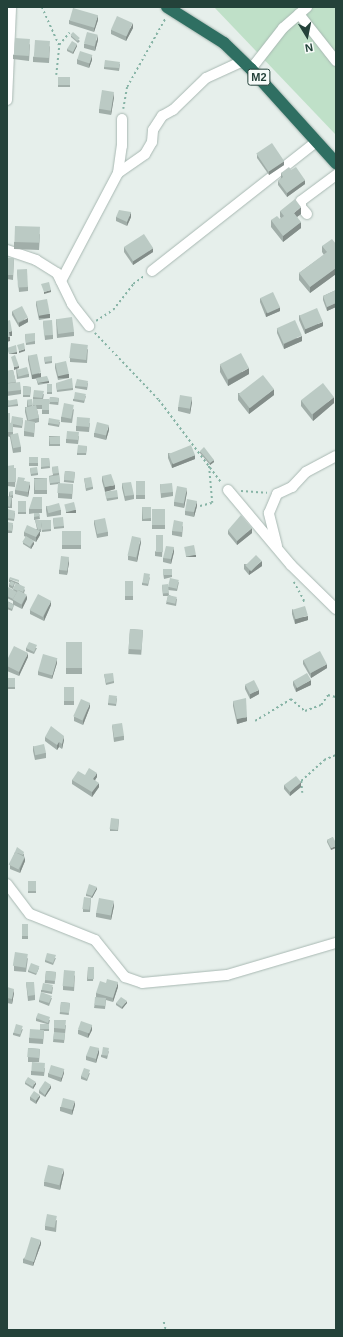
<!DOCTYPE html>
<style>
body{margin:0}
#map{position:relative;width:343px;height:1337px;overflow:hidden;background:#e6efeb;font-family:Helvetica,sans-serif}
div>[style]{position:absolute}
.green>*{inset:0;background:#bfe0c8}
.path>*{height:1.5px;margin-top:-0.75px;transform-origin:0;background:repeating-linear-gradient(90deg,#86b3a5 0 2px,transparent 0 5px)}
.roads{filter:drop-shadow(0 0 1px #a8b8b2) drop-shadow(0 0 1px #a8b8b2)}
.minor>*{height:10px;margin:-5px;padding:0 5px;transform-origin:5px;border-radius:5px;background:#fff}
.highway>*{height:12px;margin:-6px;padding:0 6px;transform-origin:6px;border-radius:6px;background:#2f6f62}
.wall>*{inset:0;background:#a1aea9;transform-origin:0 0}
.shaded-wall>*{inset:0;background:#838d89;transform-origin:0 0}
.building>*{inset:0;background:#bbcac4;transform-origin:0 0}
span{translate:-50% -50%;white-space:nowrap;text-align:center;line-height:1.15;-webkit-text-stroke:3px #f7fbf9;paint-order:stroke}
.shield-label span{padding:1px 3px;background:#f7fbf9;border:1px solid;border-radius:3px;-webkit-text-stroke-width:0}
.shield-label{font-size:11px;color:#24423a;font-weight:700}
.frame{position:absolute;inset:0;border:8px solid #24423a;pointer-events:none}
.north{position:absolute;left:287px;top:16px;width:40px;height:40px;-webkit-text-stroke:3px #f7fbf9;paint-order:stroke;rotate:170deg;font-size:11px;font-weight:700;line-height:16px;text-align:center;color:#24423a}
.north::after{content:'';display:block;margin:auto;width:14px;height:18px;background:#24423a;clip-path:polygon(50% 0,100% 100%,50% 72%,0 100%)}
</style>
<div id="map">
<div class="green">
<div style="clip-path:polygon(214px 7px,336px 7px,336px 135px)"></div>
</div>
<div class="path">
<div style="left:42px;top:7px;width:42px;rotate:65.9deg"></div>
<div style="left:59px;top:45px;width:16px;rotate:-50deg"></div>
<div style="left:56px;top:75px;width:30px;rotate:-84deg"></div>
<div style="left:123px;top:109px;width:22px;rotate:-80deg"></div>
<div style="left:127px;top:87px;width:78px;rotate:-60.8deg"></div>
<div style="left:96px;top:321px;width:20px;rotate:-33deg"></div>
<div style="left:113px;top:310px;width:33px;rotate:-52deg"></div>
<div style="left:133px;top:284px;width:14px;rotate:-36deg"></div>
<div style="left:95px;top:333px;width:93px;rotate:46.3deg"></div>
<div style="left:159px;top:400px;width:103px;rotate:52.9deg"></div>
<div style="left:241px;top:491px;width:26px;rotate:4deg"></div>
<div style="left:200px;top:506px;width:12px;rotate:-14deg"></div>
<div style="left:212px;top:503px;width:37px;rotate:-95deg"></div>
<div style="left:294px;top:582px;width:21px;rotate:61deg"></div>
<div style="left:304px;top:600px;width:4px;rotate:104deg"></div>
<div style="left:255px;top:721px;width:42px;rotate:-31.4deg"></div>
<div style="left:291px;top:699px;width:18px;rotate:41deg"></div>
<div style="left:305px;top:711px;width:17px;rotate:-21deg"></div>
<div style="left:321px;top:705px;width:12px;rotate:-55deg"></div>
<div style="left:328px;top:695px;width:8px;rotate:14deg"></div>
<div style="left:302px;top:793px;width:12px;rotate:-95deg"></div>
<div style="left:301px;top:781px;width:31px;rotate:-42deg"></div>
<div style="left:324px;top:760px;width:13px;rotate:-23deg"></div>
<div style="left:164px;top:1322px;width:8px;rotate:76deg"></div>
</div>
<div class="roads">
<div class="minor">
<div style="left:299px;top:14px;width:60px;rotate:51.8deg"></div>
<div style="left:251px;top:69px;width:52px;rotate:-52deg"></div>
<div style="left:283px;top:28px;width:32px;rotate:-41deg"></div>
<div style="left:7px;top:100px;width:93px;rotate:-87.5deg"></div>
<div style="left:118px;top:173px;width:33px;rotate:-35deg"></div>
<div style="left:145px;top:154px;width:14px;rotate:-60deg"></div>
<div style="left:152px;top:142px;width:12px;rotate:-85deg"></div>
<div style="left:153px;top:130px;width:17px;rotate:-57deg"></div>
<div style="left:162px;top:116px;width:13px;rotate:-29deg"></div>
<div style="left:173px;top:110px;width:46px;rotate:-44.1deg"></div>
<div style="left:206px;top:78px;width:41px;rotate:-24.7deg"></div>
<div style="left:307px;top:214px;width:9px;rotate:-131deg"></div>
<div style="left:301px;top:207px;width:6px;rotate:-90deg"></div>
<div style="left:301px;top:201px;width:44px;rotate:-36.6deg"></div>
<div style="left:7px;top:250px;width:31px;rotate:19deg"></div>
<div style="left:36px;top:260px;width:25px;rotate:32deg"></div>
<div style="left:57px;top:273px;width:34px;rotate:64deg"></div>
<div style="left:72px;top:304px;width:28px;rotate:52deg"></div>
<div style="left:152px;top:271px;width:210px;rotate:-38.2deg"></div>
<div style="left:61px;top:281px;width:122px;rotate:-62.2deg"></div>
<div style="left:118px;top:173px;width:27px;rotate:-82deg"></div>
<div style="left:122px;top:146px;width:27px;rotate:-90deg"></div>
<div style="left:228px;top:490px;width:98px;rotate:50deg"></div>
<div style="left:291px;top:565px;width:63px;rotate:44.4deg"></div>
<div style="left:277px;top:546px;width:34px;rotate:-104deg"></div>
<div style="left:269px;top:513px;width:21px;rotate:-67deg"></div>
<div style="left:277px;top:494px;width:17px;rotate:-25deg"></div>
<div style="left:292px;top:487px;width:21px;rotate:-47deg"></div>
<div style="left:306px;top:472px;width:34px;rotate:-28deg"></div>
<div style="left:7px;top:884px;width:38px;rotate:53deg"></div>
<div style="left:30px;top:914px;width:70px;rotate:21.8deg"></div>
<div style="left:95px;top:940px;width:48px;rotate:51deg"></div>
<div style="left:125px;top:977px;width:18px;rotate:19deg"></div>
<div style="left:142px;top:983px;width:85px;rotate:-5.4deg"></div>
<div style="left:227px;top:975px;width:114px;rotate:-16.4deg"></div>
</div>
<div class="highway">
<div style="left:167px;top:7px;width:67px;rotate:32.3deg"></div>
<div style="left:224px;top:43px;width:37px;rotate:44deg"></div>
<div style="left:251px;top:69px;width:127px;rotate:47.9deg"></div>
</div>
</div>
<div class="wall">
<div style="clip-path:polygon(69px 20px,98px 20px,94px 32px,69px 24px)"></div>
<div style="clip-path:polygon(133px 28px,126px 41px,111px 34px,111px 30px)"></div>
<div style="clip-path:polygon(71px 35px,80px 41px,78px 43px,71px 37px)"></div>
<div style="clip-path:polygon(98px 40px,95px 51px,84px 48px,84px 44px)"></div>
<div style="clip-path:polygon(30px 44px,29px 61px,13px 59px,13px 55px)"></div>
<div style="clip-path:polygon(50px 46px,49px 63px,33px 62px,33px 57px)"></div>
<div style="clip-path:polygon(77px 46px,73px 54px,67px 51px,67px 49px)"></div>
<div style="clip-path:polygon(77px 59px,92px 60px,89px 68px,77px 64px)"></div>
<div style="clip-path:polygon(120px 64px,119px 71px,104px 69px,104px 67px)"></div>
<div style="left:58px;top:77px;width:12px;height:10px"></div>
<div style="clip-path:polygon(114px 97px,111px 115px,99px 113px,99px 109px)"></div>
<div style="clip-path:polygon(257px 154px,284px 165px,269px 175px,257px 158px)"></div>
<div style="clip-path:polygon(291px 170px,305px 184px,287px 197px,278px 185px,278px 181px,281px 178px,281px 173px)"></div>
<div style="clip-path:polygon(280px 211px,301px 214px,297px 217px,301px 228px,283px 242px,271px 227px,271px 220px,280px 219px,281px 218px,280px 217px)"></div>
<div style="clip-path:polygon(116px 217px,131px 217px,127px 226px,116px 221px)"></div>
<div style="clip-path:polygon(40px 234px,39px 250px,14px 249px,14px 242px)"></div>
<div style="clip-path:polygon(336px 244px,336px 274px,310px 293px,299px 280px,299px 273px,324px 255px,322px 252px,322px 246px)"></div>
<div style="clip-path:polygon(124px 247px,153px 252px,133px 265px,124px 252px)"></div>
<div style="clip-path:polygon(7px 258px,14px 258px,13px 280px,7px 279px)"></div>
<div style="clip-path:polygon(17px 270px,28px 287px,28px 291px,19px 292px)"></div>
<div style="clip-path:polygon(336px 290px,336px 307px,327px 311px,323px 300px,323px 296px)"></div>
<div style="clip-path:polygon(260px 298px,280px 311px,266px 317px,260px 302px)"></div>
<div style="clip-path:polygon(36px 301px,50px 318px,39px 320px,36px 305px)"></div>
<div style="clip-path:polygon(12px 311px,28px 322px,19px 327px,12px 315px)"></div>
<div style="clip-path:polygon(299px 315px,323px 326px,305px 334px,299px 320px)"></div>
<div style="clip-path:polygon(56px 319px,74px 332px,74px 336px,57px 338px)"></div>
<div style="clip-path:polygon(43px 321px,53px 335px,53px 339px,45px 340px)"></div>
<div style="clip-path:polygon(277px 328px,302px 341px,284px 349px,277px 333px)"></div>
<div style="clip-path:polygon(25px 334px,35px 341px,35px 344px,26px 345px)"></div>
<div style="clip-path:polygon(88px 349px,87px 363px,70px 362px,70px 358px)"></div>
<div style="clip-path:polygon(28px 355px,41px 377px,49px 383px,38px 385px,36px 378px,32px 379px,28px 360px)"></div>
<div style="clip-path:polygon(44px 357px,52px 361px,52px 363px,45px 364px)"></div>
<div style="clip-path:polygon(55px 363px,69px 378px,58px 380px,55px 368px)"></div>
<div style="clip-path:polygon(220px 365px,249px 374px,228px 386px,220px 372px)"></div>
<div style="clip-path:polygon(16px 369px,29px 374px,29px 377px,17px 379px)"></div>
<div style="clip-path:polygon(13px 370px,16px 383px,21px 390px,21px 394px,7px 396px,7px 371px)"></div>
<div style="clip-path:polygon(56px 383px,73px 388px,73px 390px,57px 392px)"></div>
<div style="clip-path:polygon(88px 383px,87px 390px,75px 388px,75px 386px)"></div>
<div style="left:47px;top:384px;width:5px;height:10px"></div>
<div style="clip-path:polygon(23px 386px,31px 387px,30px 397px,23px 397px)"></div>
<div style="clip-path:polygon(238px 393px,274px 395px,249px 414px,238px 400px)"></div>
<div style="clip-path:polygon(44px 394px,43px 399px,49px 399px,49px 414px,42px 414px,42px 409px,37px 409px,39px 418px,39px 422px,35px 423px,34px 437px,24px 436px,24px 431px,27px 420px,25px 412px,25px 407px,27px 407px,27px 400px,33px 406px,33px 397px)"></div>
<div style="clip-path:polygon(86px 396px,84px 403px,73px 401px,73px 399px)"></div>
<div style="left:50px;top:397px;width:9px;height:7px;rotate:6deg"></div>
<div style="clip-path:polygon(7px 400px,18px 404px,18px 406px,7px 407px)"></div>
<div style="clip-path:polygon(301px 400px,334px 403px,313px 421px,301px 406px)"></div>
<div style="clip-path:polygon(192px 402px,190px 414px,178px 411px,178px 407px)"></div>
<div style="clip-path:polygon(74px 409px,72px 423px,61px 422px,61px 417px)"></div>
<div style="clip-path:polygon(7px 413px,10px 423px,23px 420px,22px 428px,13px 427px,13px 434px,21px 447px,21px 452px,13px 453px,10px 437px,7px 436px)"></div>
<div style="clip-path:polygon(60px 422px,59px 427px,48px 425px,48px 423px)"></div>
<div style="clip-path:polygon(90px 423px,89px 432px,76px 431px,76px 426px)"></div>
<div style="clip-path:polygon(109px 430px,106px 440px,94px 437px,94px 433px)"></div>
<div style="left:60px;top:436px;width:10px;height:11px;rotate:90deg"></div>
<div style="clip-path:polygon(79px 436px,78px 444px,66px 443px,66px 439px)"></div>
<div style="clip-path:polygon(87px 446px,86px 455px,77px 455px,77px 453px)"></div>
<div style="clip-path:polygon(200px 451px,214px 462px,210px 465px,200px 453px)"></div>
<div style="clip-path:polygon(168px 453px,195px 459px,172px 468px,168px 458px)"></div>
<div style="left:38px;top:457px;width:9px;height:9px;rotate:90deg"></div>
<div style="clip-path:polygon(41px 458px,49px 458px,50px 468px,41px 469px)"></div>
<div style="clip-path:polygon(7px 466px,14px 468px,16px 468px,15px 487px,7px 486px,8px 471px,7px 471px)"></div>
<div style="clip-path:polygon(52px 467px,59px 473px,60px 484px,73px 484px,72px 499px,58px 498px,58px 484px,50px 485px,49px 476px,53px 475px)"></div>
<div style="clip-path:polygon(30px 468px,38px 473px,38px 475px,31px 476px)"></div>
<div style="left:65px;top:471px;width:10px;height:11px;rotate:6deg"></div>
<div style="clip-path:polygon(102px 476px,115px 489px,105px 492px,102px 481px)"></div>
<div style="left:47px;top:478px;width:16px;height:13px;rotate:90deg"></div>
<div style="clip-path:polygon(84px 478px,93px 487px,93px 489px,86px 491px)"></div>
<div style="clip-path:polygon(25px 481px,30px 486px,28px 497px,15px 494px,15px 490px)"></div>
<div style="left:136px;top:481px;width:9px;height:18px"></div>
<div style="clip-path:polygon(122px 483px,134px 495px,134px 499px,125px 501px,122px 488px)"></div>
<div style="clip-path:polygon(160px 484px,173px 492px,173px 496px,161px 498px)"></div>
<div style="clip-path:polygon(13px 491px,13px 498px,12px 498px,12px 508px,7px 508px,7px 496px,9px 497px,9px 492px)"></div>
<div style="clip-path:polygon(105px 492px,118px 497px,118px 499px,107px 501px)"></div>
<div style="clip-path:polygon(187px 492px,184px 508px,174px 506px,174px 502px)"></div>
<div style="clip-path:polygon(42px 497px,42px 513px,39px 513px,40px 519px,34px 520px,34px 513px,35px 513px,29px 514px,29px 509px)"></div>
<div style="left:18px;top:501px;width:8px;height:13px"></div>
<div style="clip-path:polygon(46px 506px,61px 510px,61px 515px,47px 517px,46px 510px)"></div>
<div style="clip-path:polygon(197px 506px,194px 517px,185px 515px,185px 511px)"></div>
<div style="left:142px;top:507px;width:9px;height:14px"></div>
<div style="clip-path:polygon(7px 509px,15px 513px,14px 521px,7px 520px)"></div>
<div style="left:152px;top:509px;width:13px;height:20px"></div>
<div style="clip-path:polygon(53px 518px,64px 526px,64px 528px,54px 529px)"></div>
<div style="clip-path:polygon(35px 520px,51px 520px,51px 531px,42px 532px,41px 525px,41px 532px,40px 532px,40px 535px,36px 542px,30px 539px,34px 544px,31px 549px,23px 544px,23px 542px,26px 537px,24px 536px,24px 532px,37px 529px)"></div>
<div style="clip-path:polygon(94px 520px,108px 532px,108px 536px,97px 538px,94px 524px)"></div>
<div style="clip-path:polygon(7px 522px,13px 525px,12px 533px,7px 533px)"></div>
<div style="clip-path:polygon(183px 526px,182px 537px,172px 535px,172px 531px)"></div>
<div style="clip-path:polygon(228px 530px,252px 533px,237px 545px,228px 534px)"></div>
<div style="left:81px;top:531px;width:18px;height:19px;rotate:90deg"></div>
<div style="clip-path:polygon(163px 540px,162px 557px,155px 556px,155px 552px)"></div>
<div style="clip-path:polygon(141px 542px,137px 562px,128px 560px,128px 556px)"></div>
<div style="clip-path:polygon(174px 552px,171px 564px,163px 562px,163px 558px)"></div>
<div style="clip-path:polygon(69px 562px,67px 575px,59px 574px,59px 570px)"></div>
<div style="clip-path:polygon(244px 564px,262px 566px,249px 575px,244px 569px)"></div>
<div style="clip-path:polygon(163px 572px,172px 575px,172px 577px,164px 579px)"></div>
<div style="clip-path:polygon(150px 577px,148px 586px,142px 585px,142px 583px)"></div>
<div style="clip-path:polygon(9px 579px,19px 583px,19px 584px,25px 590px,24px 593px,27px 599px,22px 609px,14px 605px,12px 611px,7px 609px,7px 601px,13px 604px,13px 601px,7px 598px,7px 588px,13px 590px,16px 584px,15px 583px,13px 589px,9px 587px,9px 585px,10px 582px,9px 582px)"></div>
<div style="left:125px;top:581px;width:8px;height:19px"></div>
<div style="clip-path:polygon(179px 582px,177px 591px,168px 590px,169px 595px,177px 599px,176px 606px,166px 604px,168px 596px,163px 596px,162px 585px,168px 587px)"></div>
<div style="clip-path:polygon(51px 605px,44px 621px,30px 614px,30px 610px)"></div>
<div style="clip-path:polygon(292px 609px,308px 620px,295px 624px,292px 614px)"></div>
<div style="left:130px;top:629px;width:13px;height:25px;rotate:4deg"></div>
<div style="left:66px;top:642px;width:16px;height:32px"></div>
<div style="clip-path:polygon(26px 648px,37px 648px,34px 654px,26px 651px)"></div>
<div style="clip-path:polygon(28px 657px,19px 676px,7px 671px,7px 660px)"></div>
<div style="clip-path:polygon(303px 660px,327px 668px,311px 678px,303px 664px)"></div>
<div style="clip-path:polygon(57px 663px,52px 679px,38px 675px,38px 671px)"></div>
<div style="clip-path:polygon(104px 674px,114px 681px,114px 683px,106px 685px)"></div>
<div style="left:7px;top:678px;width:8px;height:11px"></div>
<div style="clip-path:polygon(293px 681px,311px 685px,296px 692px,293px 685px)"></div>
<div style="clip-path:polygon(245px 685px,259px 694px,250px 699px,245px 689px)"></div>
<div style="left:64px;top:687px;width:10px;height:18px"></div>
<div style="clip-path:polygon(117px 698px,116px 706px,108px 705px,108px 703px)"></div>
<div style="clip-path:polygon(233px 701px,247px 721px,237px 724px,233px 706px)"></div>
<div style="clip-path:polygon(90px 707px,83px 725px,74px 721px,74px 717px)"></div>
<div style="clip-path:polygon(112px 725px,124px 736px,124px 740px,114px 742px)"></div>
<div style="clip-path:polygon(45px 737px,64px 740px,62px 749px,59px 747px,57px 750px,45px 741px)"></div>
<div style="clip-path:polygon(33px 746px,46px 753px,46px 758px,35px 760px,33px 751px)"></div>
<div style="clip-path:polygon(85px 775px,97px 777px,95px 780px,99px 787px,92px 797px,72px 784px,72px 780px)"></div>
<div style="clip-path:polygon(284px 785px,301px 787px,290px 796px,284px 789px)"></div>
<div style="clip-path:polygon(119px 819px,118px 831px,110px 831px,110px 829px)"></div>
<div style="clip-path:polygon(333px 837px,331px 850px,327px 842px,327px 840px)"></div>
<div style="clip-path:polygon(15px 852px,24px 854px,24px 856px,25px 861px,20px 873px,10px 869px,10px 865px)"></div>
<div style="left:28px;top:881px;width:8px;height:12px"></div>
<div style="clip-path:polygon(97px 889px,92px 898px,91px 898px,90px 912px,83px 912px,83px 909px,91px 897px,86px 896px,86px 894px)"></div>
<div style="clip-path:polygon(114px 906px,111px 920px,96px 917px,96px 913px)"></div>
<div style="left:22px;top:924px;width:6px;height:15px"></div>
<div style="clip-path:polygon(28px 958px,26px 972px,14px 971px,14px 966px)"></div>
<div style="clip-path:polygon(56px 958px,53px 965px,45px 962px,45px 960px)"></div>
<div style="clip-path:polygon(88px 967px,94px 970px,93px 981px,87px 981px)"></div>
<div style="clip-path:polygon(39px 968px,36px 975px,28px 972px,28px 970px)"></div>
<div style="left:46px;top:971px;width:10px;height:12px;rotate:6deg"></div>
<div style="clip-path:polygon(75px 975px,74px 991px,63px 990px,63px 986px)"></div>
<div style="clip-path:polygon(26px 982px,35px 995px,35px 1000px,28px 1001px)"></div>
<div style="clip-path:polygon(7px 987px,14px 993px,12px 1004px,7px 1003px)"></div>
<div style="clip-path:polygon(53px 987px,52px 994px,41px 992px,41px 990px)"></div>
<div style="clip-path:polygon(118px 987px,113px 1002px,106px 1000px,105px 1009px,94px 1008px,96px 997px,96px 993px)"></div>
<div style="clip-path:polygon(52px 998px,49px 1006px,39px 1002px,39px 1000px)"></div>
<div style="left:61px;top:1002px;width:9px;height:12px;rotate:6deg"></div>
<div style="clip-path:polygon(116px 1003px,127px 1003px,122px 1009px,116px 1005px)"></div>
<div style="clip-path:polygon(36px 1018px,50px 1020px,49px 1024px,49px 1031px,44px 1031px,43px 1044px,29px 1043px,29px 1038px,40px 1030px,40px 1024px,47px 1024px,36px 1021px)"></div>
<div style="clip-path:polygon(66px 1025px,64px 1043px,53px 1042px,54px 1033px,54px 1028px)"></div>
<div style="clip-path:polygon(23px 1029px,20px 1037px,13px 1035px,13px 1033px)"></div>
<div style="clip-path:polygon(78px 1030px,92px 1030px,88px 1038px,78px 1034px)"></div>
<div style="clip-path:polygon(28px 1048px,40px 1049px,39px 1062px,28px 1062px)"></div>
<div style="clip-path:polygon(109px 1051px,107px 1059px,101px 1057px,101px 1055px)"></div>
<div style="clip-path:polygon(99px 1053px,96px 1063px,86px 1060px,86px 1056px)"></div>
<div style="clip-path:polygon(45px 1068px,44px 1076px,31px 1075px,31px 1071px)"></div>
<div style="clip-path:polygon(48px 1073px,64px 1073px,61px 1082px,48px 1077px)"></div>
<div style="clip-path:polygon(90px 1073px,87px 1081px,81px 1079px,81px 1076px)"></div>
<div style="clip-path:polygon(25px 1082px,36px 1084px,33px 1089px,25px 1084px)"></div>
<div style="clip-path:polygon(51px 1088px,45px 1097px,39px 1093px,39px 1090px)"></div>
<div style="clip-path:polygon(30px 1097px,40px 1097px,36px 1104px,30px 1100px)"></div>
<div style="clip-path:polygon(75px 1105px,72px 1115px,60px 1111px,60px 1107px)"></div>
<div style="clip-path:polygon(64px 1173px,60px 1190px,44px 1186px,44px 1182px)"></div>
<div style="clip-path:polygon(57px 1220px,56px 1232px,45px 1230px,45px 1226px)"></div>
<div style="clip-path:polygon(41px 1244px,33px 1266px,23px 1263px,23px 1259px)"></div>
</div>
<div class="shaded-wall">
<div style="clip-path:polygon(98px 15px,98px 20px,94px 32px,94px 28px)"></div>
<div style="clip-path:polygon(133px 23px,133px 28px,126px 41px,126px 37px)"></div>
<div style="clip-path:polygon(98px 35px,98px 40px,95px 51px,95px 47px)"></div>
<div style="clip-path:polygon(77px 44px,77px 46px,73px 54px,73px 52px)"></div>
<div style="clip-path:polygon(92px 55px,92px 60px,89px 68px,89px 64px)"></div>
<div style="clip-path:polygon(114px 92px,114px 97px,111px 115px,111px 111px)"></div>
<div style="clip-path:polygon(284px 161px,284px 165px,269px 175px,269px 171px)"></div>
<div style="clip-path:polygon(305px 180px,305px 184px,287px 197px,287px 193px)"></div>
<div style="clip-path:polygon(301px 207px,301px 214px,294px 219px,294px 213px)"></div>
<div style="clip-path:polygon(131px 212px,131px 217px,127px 226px,127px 222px)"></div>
<div style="clip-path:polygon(301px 222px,301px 228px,283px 242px,283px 236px)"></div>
<div style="clip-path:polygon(153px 248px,153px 252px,133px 265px,133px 261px)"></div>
<div style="clip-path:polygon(336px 268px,336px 274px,310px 293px,310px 287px)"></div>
<div style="clip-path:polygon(51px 290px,51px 292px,44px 294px,44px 292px)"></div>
<div style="clip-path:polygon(336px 303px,336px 307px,327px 311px,327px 307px)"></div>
<div style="clip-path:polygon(280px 307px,280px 311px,266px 317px,266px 313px)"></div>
<div style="left:50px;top:314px;width:4px;height:11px;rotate:90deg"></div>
<div style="clip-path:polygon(28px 318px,28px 322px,19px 327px,19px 323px)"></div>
<div style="clip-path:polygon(323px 322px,323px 326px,305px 334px,305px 329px)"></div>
<div style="clip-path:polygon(12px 331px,12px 336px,9px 336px,9px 332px)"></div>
<div style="clip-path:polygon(302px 336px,302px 341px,284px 349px,284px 344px)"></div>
<div style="clip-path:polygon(7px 337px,10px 337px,10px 341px,7px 342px)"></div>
<div style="clip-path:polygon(25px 349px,25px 351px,19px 353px,19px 351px)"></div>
<div style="left:17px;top:352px;width:2px;height:8px;rotate:90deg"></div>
<div style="clip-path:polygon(19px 366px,19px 368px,14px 370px,14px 367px)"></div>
<div style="clip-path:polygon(249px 368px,249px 374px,228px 386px,228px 380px)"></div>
<div style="clip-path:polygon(41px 373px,41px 378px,32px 379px,32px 375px)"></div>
<div style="left:69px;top:374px;width:4px;height:11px;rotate:90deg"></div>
<div style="left:49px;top:381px;width:2px;height:11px;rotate:90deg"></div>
<div style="clip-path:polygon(274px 389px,274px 395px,249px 414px,249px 408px)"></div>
<div style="clip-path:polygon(192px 397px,192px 402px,190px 414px,190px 409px)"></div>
<div style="clip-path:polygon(334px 397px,334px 403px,313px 421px,313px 414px)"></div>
<div style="clip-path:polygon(109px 425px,109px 430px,106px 440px,106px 436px)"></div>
<div style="clip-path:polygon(195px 455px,195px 459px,172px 468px,172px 463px)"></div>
<div style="clip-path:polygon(214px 460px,214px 462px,210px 465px,210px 463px)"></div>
<div style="clip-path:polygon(30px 482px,30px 486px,28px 497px,28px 492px)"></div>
<div style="clip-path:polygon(115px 485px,115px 489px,105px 492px,105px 487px)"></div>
<div style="clip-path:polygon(187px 488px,187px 492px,184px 508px,184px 504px)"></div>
<div style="clip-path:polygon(197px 501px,197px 506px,194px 517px,194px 512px)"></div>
<div style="left:76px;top:510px;width:3px;height:10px;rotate:90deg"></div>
<div style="clip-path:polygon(252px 528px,252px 533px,237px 545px,237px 541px)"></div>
<div style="clip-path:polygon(40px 531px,40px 535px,36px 542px,36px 537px)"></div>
<div style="clip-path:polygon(141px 538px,141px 542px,137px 562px,137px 558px)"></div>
<div style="clip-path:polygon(34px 541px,34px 544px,31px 549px,31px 547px)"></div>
<div style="clip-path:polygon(174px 547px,174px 552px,171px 564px,171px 559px)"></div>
<div style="left:196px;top:555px;width:2px;height:10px;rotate:90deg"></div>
<div style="clip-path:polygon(69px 557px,69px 562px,67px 575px,67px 571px)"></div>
<div style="clip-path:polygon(262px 561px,262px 566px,249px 575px,249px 571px)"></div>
<div style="clip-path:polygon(27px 595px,27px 599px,22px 609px,22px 605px)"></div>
<div style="clip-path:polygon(51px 601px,51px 605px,44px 621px,44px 616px)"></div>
<div style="clip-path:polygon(308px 616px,308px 620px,295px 624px,295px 619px)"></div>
<div style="clip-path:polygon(28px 653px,28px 657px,19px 676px,19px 672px)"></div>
<div style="clip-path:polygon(57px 658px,57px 663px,52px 679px,52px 675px)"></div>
<div style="clip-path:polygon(327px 664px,327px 668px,311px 678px,311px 673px)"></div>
<div style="clip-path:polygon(311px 680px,311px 685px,296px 692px,296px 688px)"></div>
<div style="clip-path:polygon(259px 690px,259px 694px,250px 699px,250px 694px)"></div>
<div style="clip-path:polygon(90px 703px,90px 707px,83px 725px,83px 721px)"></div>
<div style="clip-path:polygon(247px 717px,247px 721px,237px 724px,237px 719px)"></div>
<div style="clip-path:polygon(64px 736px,64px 740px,62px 749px,62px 744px)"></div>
<div style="clip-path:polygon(59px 742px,59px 747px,57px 750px,57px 745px)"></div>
<div style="clip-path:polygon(97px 773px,97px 777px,93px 783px,93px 779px)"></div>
<div style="clip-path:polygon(301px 782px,301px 787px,290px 796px,290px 792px)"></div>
<div style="clip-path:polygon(99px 783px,99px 787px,92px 797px,92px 792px)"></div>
<div style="clip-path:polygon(336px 846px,336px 848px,331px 850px,331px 848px)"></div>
<div style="clip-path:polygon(25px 857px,25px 861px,20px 873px,20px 869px)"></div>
<div style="clip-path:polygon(97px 887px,97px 889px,92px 898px,92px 896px)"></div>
<div style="clip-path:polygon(114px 901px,114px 906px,111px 920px,111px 916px)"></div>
<div style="clip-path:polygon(118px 982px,118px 987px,113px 1002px,113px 998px)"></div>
<div style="clip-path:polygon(14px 989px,14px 993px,12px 1004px,12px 999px)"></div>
<div style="clip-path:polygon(127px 1001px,127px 1003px,122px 1009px,122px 1007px)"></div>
<div style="clip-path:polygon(92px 1025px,92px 1030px,88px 1038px,88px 1034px)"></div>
<div style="clip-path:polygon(99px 1048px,99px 1053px,96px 1063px,96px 1059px)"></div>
<div style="clip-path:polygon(64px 1069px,64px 1073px,61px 1082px,61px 1077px)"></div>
<div style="clip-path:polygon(36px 1082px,36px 1084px,33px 1089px,33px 1087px)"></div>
<div style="clip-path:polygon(51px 1085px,51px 1088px,45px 1097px,45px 1095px)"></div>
<div style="clip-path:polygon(40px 1095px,40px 1097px,36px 1104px,36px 1101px)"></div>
<div style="clip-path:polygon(75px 1101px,75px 1105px,72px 1115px,72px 1110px)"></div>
<div style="clip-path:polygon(64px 1169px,64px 1173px,60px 1190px,60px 1185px)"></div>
<div style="clip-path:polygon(41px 1240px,41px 1244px,33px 1266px,33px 1262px)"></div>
</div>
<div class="building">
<div style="left:73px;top:8px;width:26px;height:13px;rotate:16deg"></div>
<div style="left:117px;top:16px;width:17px;height:15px;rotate:24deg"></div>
<div style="left:73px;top:32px;width:9px;height:4px;rotate:41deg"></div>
<div style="left:87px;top:32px;width:11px;height:12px;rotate:15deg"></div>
<div style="left:15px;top:38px;width:15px;height:17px;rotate:4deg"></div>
<div style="left:35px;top:40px;width:15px;height:17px;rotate:4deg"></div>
<div style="clip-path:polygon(72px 41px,77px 44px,73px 52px,67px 49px)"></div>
<div style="left:80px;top:51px;width:13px;height:9px;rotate:18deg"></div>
<div style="clip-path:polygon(105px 60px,120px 62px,119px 68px,104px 67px)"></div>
<div style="left:58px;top:77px;width:12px;height:8px"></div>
<div style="left:102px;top:90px;width:12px;height:19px;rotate:9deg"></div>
<div style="left:272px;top:143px;width:22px;height:19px;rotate:56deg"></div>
<div style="clip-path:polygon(289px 167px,291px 170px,296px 167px,305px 180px,287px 193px,278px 181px,283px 177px,281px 173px)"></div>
<div style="clip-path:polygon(295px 199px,301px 207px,294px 213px,301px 222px,283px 236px,271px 220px,277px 216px,280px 219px,284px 216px,280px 211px)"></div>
<div style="clip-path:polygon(119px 210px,131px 212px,127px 222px,116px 217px)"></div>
<div style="left:15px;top:226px;width:25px;height:16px;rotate:2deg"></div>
<div style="left:144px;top:234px;width:17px;height:24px;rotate:57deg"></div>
<div style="clip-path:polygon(332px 239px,336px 244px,336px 268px,310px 287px,299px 273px,327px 252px,322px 246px)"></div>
<div style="clip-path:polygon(7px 258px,14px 258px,13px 275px,7px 275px)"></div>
<div style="left:27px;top:269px;width:18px;height:10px;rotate:87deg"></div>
<div style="clip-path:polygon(49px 282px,51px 290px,44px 292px,41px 284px)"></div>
<div style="clip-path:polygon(336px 290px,336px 303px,327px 307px,323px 296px)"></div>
<div style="left:273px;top:292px;width:17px;height:14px;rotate:65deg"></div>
<div style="left:47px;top:299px;width:15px;height:11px;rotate:79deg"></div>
<div style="left:22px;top:306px;width:13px;height:11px;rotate:63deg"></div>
<div style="left:317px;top:308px;width:15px;height:19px;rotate:67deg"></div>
<div style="left:72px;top:317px;width:15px;height:16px;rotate:82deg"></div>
<div style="clip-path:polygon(10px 320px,12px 331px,9px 332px,10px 337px,7px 337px,7px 321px)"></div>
<div style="left:52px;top:320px;width:15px;height:9px;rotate:86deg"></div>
<div style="left:295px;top:320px;width:17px;height:20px;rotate:66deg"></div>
<div style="clip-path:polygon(35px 333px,35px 341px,26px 343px,25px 334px)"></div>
<div style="clip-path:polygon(24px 343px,25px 349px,19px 351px,17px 345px)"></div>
<div style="left:71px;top:343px;width:17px;height:15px;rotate:7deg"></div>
<div style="clip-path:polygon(16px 345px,17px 352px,9px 354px,7px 348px)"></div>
<div style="left:241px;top:353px;width:17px;height:24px;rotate:62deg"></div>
<div style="left:37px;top:354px;width:19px;height:9px;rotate:78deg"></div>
<div style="clip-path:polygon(15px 355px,19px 366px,14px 367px,11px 357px)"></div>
<div style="clip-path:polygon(52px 356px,52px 361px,45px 362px,44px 357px)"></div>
<div style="left:66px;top:361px;width:13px;height:11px;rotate:77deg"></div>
<div style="left:27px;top:367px;width:7px;height:11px;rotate:74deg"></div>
<div style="clip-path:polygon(13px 370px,16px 382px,8px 383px,7px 371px)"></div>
<div style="left:263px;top:375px;width:18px;height:31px;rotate:52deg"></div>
<div style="clip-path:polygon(47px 376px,49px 381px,38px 383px,36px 378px)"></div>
<div style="clip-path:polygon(72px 378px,73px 388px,57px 390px,56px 383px)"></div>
<div style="clip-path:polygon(77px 379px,88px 381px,87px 387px,75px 386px)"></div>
<div style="left:20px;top:382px;width:8px;height:13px;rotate:83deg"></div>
<div style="left:323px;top:383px;width:18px;height:28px;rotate:52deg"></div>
<div style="left:47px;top:384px;width:5px;height:8px"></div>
<div style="clip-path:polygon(23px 386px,31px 387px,30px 395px,23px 395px)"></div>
<div style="clip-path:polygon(34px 390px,44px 391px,42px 398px,33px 397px)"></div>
<div style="left:75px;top:392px;width:11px;height:7px;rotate:10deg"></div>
<div style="left:180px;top:395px;width:12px;height:12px;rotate:9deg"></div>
<div style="clip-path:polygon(50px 397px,59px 398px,58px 402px,49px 402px)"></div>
<div style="left:17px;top:399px;width:5px;height:10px;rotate:79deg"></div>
<div style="left:32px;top:399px;width:6px;height:5px;rotate:81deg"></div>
<div style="clip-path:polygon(33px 399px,49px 399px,49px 410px,42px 410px,42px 405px,33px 405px)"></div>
<div style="left:64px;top:403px;width:10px;height:14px;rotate:11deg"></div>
<div style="left:36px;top:405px;width:13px;height:11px;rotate:77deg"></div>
<div style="left:7px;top:413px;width:3px;height:10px"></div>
<div style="clip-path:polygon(12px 416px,23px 418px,22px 426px,13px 424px,13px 423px,11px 423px)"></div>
<div style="left:77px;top:417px;width:13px;height:9px;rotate:4deg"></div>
<div style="left:49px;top:418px;width:11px;height:5px;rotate:10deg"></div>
<div style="clip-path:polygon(25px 420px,35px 422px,34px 433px,24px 431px)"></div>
<div style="left:97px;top:422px;width:12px;height:11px;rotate:14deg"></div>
<div style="left:7px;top:423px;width:6px;height:9px"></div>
<div style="left:67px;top:431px;width:12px;height:8px;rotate:5deg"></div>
<div style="left:18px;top:433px;width:14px;height:8px;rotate:78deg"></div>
<div style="clip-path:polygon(60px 436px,60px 444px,50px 444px,49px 437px)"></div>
<div style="clip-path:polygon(78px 445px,87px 446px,86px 453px,77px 453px)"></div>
<div style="left:191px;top:445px;width:11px;height:24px;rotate:68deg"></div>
<div style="clip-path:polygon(204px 447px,214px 460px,210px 463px,200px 451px)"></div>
<div style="left:38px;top:457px;width:6px;height:9px;rotate:90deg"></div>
<div style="clip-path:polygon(41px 458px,49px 458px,50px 466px,41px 467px)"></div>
<div style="clip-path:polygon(14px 465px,14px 468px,8px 468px,8px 469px,7px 469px,7px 466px)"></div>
<div style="left:58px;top:466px;width:7px;height:6px;rotate:82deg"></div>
<div style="left:37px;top:467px;width:6px;height:7px;rotate:81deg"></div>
<div style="left:8px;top:468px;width:8px;height:14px"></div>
<div style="left:65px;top:471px;width:10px;height:9px;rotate:6deg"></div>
<div style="clip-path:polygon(111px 474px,115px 485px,105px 487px,102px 476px)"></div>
<div style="left:59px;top:475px;width:7px;height:10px;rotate:82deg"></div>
<div style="clip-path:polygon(18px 477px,25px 478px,24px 481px,30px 482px,28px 492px,15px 490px)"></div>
<div style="left:91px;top:477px;width:10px;height:7px;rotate:79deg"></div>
<div style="clip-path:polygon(47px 478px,47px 490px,35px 490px,34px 479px)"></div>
<div style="left:136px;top:481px;width:9px;height:14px"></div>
<div style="clip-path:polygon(131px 482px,134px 495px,125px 496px,122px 483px)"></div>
<div style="left:58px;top:483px;width:15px;height:10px;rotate:4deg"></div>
<div style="left:172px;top:483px;width:9px;height:12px;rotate:84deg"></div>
<div style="left:177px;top:486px;width:10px;height:16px;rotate:11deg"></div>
<div style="left:117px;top:490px;width:7px;height:12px;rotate:82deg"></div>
<div style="clip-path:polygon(13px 491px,13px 495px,10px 496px,9px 492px)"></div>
<div style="left:7px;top:496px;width:5px;height:10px;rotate:11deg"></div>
<div style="clip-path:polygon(33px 497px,42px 497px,42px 509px,29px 509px)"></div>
<div style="clip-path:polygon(187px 499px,197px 501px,194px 512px,185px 511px)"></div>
<div style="left:18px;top:501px;width:8px;height:11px"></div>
<div style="left:74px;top:502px;width:8px;height:10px;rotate:76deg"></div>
<div style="left:59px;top:503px;width:7px;height:13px;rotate:74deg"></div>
<div style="clip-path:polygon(142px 507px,151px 507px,151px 518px,143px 519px)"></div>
<div style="clip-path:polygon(7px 509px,15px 511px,14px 519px,7px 518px)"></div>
<div style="left:152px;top:509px;width:13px;height:16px"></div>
<div style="clip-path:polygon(34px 513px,39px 513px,40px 516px,34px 517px)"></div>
<div style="clip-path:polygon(241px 515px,252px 528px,237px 541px,228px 530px)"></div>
<div style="left:63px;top:517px;width:9px;height:10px;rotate:84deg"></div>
<div style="left:105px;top:518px;width:14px;height:11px;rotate:78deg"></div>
<div style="clip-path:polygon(35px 520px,51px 520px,51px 529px,42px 530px,41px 522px,41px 529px,38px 530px)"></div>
<div style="clip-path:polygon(174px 520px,183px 522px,182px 532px,172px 531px)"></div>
<div style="clip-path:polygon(7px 522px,13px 523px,12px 531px,7px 530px)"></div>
<div style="clip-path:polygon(27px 525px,40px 531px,36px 537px,24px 532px)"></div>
<div style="left:81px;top:531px;width:14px;height:19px;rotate:90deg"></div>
<div style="left:156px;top:535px;width:7px;height:17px"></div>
<div style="left:26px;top:536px;width:9px;height:7px;rotate:32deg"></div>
<div style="left:132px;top:536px;width:9px;height:20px;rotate:13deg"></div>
<div style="left:194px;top:545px;width:10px;height:10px;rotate:79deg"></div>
<div style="clip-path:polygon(166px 546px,174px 547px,171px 559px,163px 558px)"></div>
<div style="left:256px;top:555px;width:8px;height:15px;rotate:45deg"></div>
<div style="left:61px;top:556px;width:8px;height:14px;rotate:7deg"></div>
<div style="left:172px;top:569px;width:6px;height:9px;rotate:90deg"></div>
<div style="left:144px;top:573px;width:6px;height:10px;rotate:9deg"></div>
<div style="clip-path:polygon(10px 577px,19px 580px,19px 582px,9px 579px)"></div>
<div style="left:170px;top:578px;width:9px;height:9px;rotate:13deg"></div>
<div style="left:11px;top:581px;width:4px;height:4px;rotate:27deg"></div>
<div style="left:125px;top:581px;width:8px;height:15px"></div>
<div style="clip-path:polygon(16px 583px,25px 587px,23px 592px,18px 590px,18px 591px,13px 589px)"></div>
<div style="left:168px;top:584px;width:9px;height:6px;rotate:84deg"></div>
<div style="clip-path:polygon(8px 587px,17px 592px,13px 599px,7px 596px,7px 588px)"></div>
<div style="left:18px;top:590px;width:10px;height:11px;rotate:29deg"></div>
<div style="left:38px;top:594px;width:15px;height:18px;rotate:28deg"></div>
<div style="left:168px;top:595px;width:9px;height:7px;rotate:13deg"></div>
<div style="clip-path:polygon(7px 601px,14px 605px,12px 609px,7px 607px)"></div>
<div style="left:305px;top:606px;width:10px;height:13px;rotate:73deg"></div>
<div style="left:130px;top:629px;width:13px;height:20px;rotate:4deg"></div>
<div style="clip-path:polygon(29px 642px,37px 645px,34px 652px,26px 648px)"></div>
<div style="left:66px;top:642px;width:16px;height:26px"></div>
<div style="clip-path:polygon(14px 646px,28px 653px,19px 672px,7px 666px,7px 660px)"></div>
<div style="left:320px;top:651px;width:15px;height:19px;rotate:62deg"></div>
<div style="left:43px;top:654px;width:15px;height:18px;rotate:16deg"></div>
<div style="clip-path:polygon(113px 673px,114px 681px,106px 683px,104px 674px)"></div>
<div style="left:307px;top:673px;width:8px;height:16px;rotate:60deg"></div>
<div style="left:7px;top:678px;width:8px;height:9px"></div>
<div style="left:254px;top:680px;width:11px;height:10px;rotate:63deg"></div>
<div style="left:64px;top:687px;width:10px;height:14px"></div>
<div style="left:109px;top:695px;width:8px;height:8px;rotate:7deg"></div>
<div style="clip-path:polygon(246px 698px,247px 717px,237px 719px,233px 701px)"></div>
<div style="left:81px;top:699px;width:10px;height:19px;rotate:24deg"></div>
<div style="left:122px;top:723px;width:13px;height:10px;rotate:81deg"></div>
<div style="clip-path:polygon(51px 726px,64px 736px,62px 744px,59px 742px,57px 745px,45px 737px)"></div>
<div style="left:44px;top:744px;width:9px;height:11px;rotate:77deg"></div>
<div style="clip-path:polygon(89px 768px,97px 773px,93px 779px,99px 783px,92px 792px,72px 780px,78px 771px,85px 775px)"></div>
<div style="clip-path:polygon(296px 776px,301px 782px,290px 792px,284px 785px)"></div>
<div style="left:111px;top:818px;width:8px;height:11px;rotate:7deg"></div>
<div style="clip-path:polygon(333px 837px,336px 843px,336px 846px,331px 848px,327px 840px)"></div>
<div style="clip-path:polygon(17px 847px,24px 852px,23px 855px,15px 852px)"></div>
<div style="left:15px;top:852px;width:11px;height:14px;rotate:27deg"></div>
<div style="left:28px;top:881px;width:8px;height:10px"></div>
<div style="clip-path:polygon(89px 884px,97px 887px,92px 896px,86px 894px)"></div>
<div style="left:84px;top:897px;width:7px;height:12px;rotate:8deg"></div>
<div style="left:99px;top:898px;width:15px;height:15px;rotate:11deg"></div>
<div style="left:22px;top:924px;width:6px;height:12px"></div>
<div style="left:15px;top:952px;width:13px;height:14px;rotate:9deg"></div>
<div style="clip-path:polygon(47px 953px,56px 955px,53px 963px,45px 960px)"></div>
<div style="left:31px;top:963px;width:9px;height:8px;rotate:21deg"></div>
<div style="left:88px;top:967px;width:6px;height:12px"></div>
<div style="left:64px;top:970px;width:11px;height:16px;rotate:5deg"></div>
<div style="left:46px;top:971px;width:10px;height:9px;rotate:6deg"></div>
<div style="clip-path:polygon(107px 979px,118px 982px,113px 998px,96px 993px,100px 981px,106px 983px)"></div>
<div style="clip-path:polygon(26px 982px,34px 982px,35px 995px,28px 996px)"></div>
<div style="left:43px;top:983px;width:10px;height:7px;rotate:11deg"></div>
<div style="clip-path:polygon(7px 987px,14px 989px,12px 999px,7px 998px)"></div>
<div style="clip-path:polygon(41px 992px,52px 996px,49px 1003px,39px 1000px)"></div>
<div style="left:95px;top:997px;width:11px;height:8px;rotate:5deg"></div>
<div style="clip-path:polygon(121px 997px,127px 1001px,122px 1007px,116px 1003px)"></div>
<div style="left:61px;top:1002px;width:9px;height:10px;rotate:6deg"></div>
<div style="clip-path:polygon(38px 1013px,50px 1017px,48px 1023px,36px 1018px)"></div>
<div style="clip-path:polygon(54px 1020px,66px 1020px,65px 1029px,54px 1028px)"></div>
<div style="left:81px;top:1021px;width:12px;height:9px;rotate:20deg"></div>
<div style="left:16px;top:1024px;width:7px;height:9px;rotate:16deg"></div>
<div style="left:40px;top:1024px;width:9px;height:5px"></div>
<div style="left:30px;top:1029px;width:14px;height:9px;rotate:4deg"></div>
<div style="left:54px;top:1032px;width:11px;height:7px;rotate:5deg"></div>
<div style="clip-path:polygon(90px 1046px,99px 1048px,96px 1059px,86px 1056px)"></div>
<div style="left:103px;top:1047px;width:6px;height:8px;rotate:9deg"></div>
<div style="left:28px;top:1048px;width:12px;height:9px;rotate:5deg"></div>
<div style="left:32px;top:1062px;width:13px;height:9px;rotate:4deg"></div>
<div style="left:51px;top:1065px;width:14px;height:9px;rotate:17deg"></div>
<div style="clip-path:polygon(84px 1068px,90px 1070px,87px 1079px,81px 1076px)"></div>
<div style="left:28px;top:1077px;width:9px;height:6px;rotate:32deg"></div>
<div style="clip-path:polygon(45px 1081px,51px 1085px,45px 1095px,39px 1090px)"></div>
<div style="left:34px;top:1091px;width:7px;height:7px;rotate:34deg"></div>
<div style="left:63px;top:1098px;width:12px;height:9px;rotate:14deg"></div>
<div style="left:48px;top:1165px;width:16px;height:17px;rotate:14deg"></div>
<div style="left:47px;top:1214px;width:10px;height:12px;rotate:11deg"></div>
<div style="left:31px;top:1237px;width:10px;height:23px;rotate:17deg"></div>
</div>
<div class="shield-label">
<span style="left:259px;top:77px">M2</span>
</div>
<div class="frame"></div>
<div class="north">N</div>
</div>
